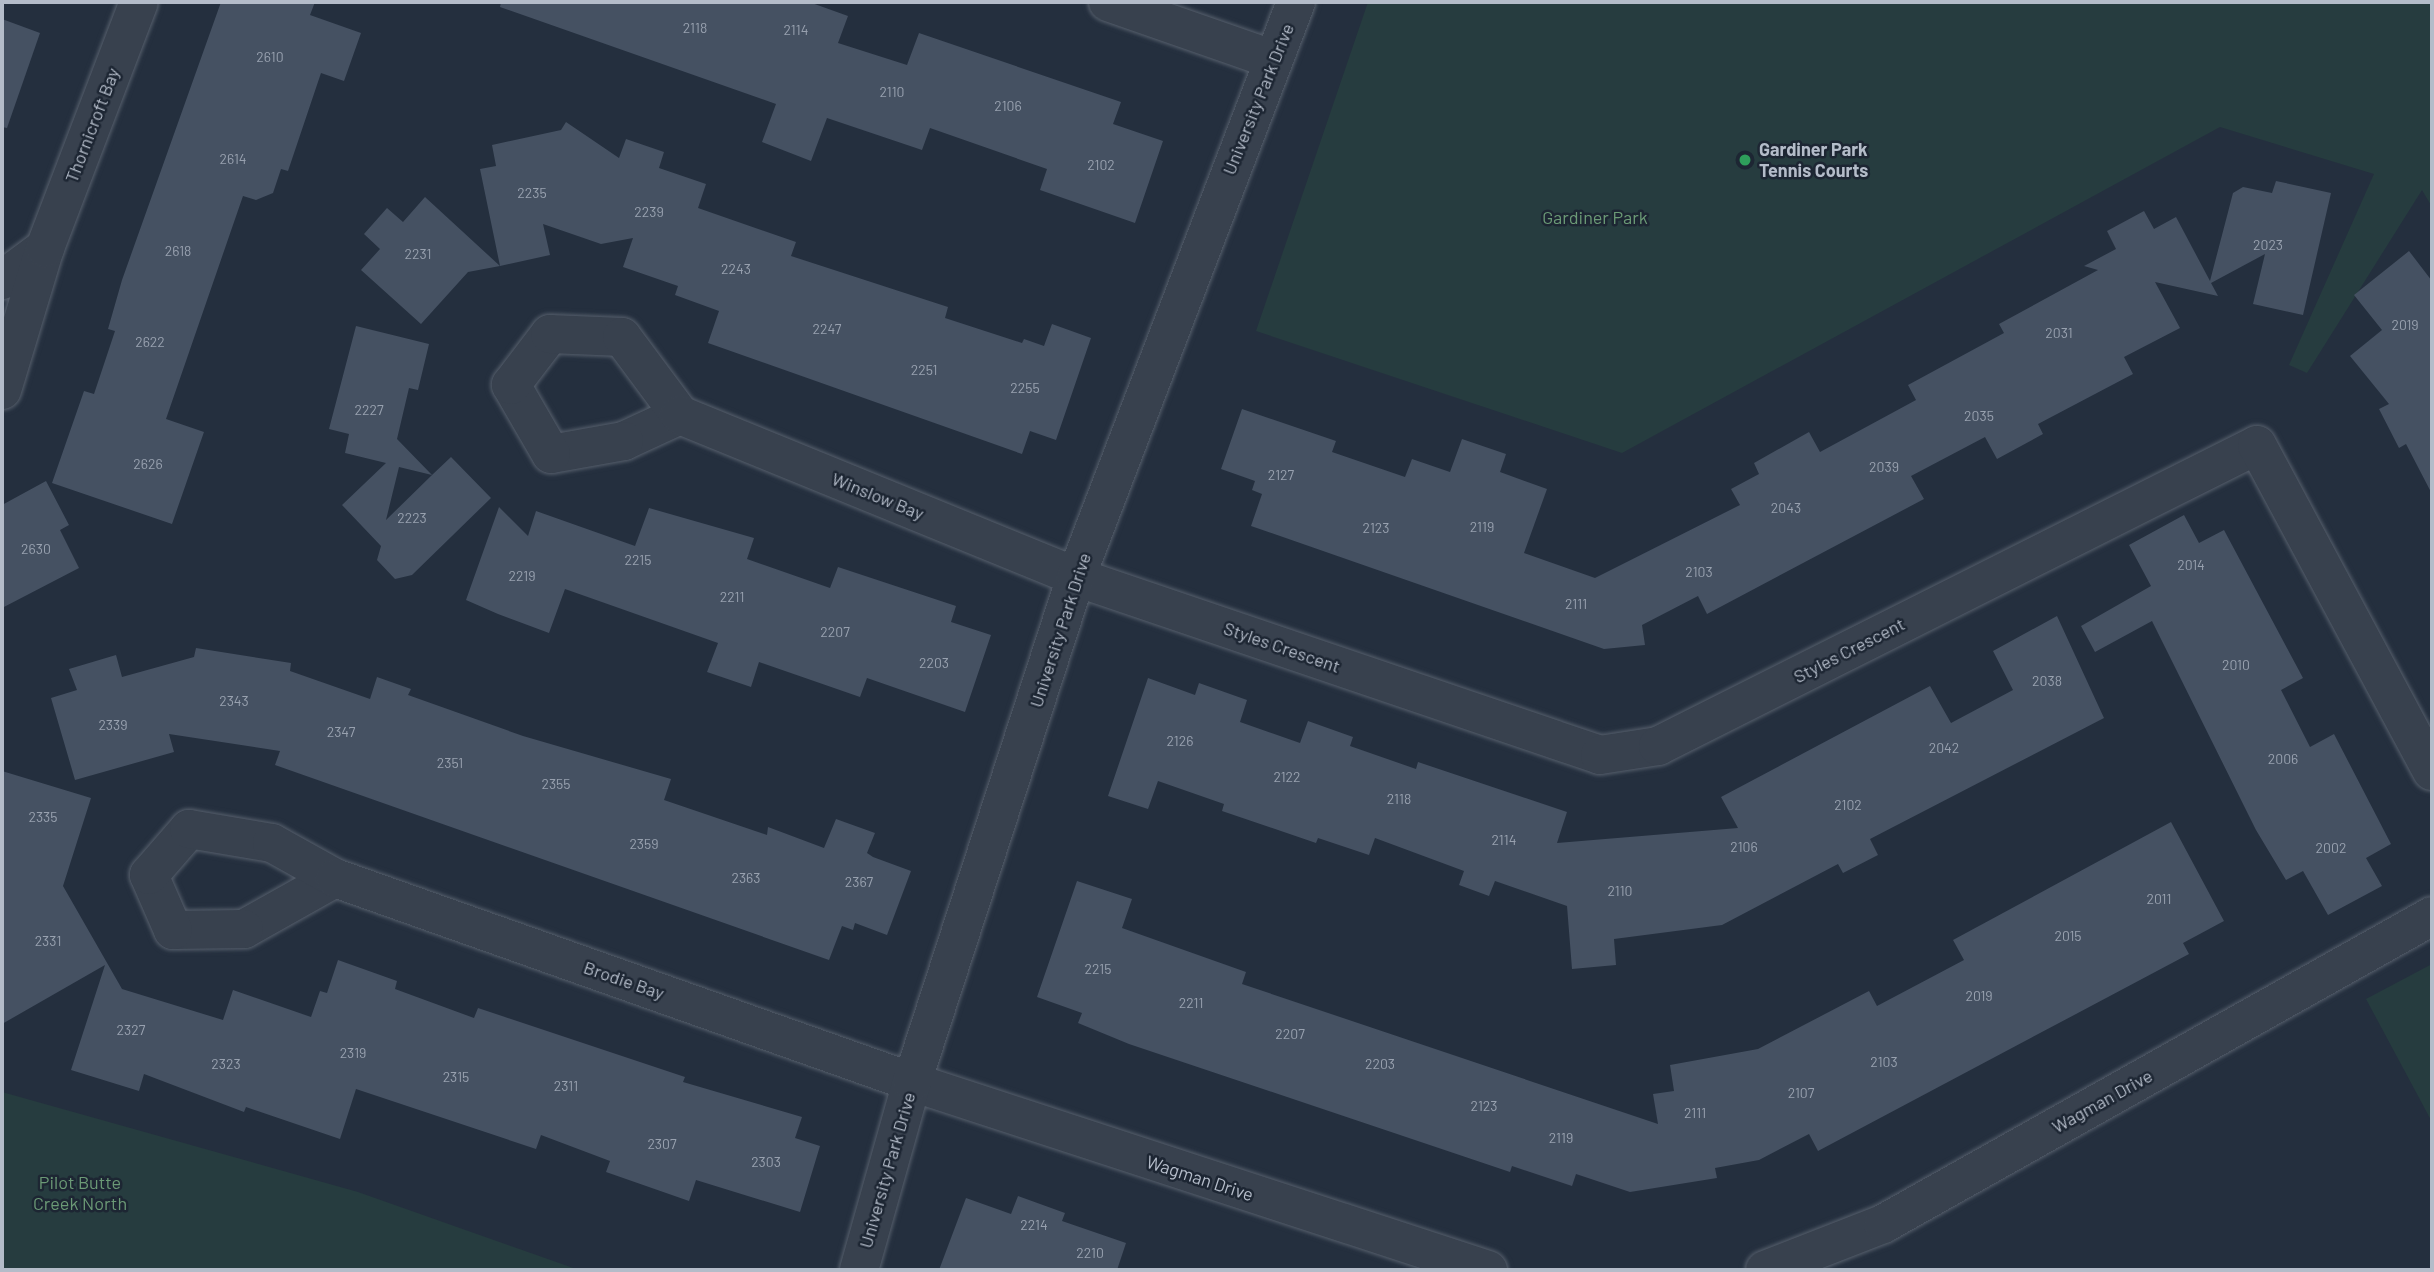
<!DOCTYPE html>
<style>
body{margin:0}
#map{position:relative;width:2434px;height:1272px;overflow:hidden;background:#242f3e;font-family:Barlow,sans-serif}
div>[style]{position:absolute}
.green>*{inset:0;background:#263c3f}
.building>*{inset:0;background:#455162}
.roads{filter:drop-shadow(0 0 2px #565f6c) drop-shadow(0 0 2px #565f6c)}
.minor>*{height:38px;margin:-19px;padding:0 19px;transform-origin:19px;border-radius:19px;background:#38414e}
.tertiary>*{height:38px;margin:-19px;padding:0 19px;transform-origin:19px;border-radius:19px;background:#38414e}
.dots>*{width:19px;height:19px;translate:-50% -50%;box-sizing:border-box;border:4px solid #1d2633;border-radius:50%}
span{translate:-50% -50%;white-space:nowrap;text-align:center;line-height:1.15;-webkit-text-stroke:5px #1d2633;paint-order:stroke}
.number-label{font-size:14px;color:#98a1af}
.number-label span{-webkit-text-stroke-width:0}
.street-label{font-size:18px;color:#b4bcc9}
.poi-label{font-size:18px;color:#b4bcc9;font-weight:700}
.left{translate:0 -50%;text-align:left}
.park-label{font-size:18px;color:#6b9a76}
.frame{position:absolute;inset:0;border:4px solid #b4bcc9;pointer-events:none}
</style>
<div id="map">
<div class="green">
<div style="clip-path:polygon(1368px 2px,2432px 2px,2432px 207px,2422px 190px,2307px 373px,2289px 365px,2374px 174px,2220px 127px,1622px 453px,1256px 331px)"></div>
<div style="clip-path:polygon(2432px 964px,2432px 1122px,2366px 999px)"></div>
<div style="clip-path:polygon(2px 1092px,358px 1192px,579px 1270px,2px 1270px)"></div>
</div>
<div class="building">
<div style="clip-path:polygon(221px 2px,315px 2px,310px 15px,361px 33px,344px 81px,321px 73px,288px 171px,281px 169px,273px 193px,256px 200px,243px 196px,166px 419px,204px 432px,172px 524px,52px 483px,84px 391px,94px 394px,115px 331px,108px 329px,122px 280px)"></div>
<div style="clip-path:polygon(501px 2px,809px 2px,848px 16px,838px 43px,907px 65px,919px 33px,1121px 102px,1113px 124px,1163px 141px,1135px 223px,1040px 190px,1047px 169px,930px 128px,922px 150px,827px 118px,811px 161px,762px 142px,776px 104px,500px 7px)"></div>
<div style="clip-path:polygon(2px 19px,40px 33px,7px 128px,2px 127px)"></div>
<div style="clip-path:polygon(566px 122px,619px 158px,626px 139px,664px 152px,659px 168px,706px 184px,698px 208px,796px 242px,791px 256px,948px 307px,945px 318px,1022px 343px,1024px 339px,1044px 346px,1052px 324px,1091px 338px,1056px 440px,1030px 431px,1022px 454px,708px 343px,719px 311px,675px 295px,678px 286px,623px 267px,633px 238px,601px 244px,543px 224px,550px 255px,500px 266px,480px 169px,496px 166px,492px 145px,561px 130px)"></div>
<div style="clip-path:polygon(2276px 181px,2331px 193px,2303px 315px,2253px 304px,2265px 254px,2211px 283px,2218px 296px,2155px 282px,2180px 328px,2124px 357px,2133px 374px,2038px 424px,2043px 434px,1997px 459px,1985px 437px,1911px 476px,1924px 499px,1707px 614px,1698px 596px,1642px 625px,1645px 645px,1604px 649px,1251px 526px,1262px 494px,1252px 490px,1255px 481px,1221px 469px,1242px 409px,1336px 441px,1332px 452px,1405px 477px,1412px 459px,1450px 472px,1462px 439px,1506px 454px,1500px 472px,1547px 489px,1524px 553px,1595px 578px,1740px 505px,1731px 489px,1759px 474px,1754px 463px,1809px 432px,1820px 452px,1916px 400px,1908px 385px,2004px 333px,1999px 324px,2098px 270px,2084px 266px,2116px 249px,2107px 231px,2144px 211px,2154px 229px,2176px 217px,2210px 281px,2233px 193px,2243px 187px,2272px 193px)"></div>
<div style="clip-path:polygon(425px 197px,500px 266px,468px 272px,421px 324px,361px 270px,380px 249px,364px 234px,387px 208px,403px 222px)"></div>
<div style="clip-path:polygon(2409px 251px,2432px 281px,2432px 494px,2406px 444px,2399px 448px,2379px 409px,2389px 404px,2350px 356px,2382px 330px,2354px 295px)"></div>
<div style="clip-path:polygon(evenodd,356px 326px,429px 344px,418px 390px,409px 388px,397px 439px,432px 475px,451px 457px,491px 498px,412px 575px,395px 579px,377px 560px,381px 546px,342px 505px,386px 463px,345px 453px,349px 434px,329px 429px,356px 326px,399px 467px,432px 475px,386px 520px,399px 467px)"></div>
<div style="clip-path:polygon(46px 481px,69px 525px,60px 530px,79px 568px,2px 608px,2px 505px)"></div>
<div style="clip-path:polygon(499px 507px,528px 536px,536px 511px,635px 546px,649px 508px,754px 538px,747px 559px,830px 588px,838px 567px,956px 606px,951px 622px,991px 635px,965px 712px,867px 678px,860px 697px,759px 662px,751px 687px,707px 672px,718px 643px,565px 589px,549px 633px,498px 614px,466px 600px)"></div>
<div style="clip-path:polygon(2184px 515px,2199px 543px,2224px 530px,2303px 678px,2281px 690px,2310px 747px,2334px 734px,2391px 844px,2366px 858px,2382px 886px,2328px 915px,2303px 871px,2286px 880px,2256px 830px,2152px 621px,2095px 652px,2081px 626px,2151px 586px,2129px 545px)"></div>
<div style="clip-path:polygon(2057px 616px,2104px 718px,1870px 839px,1878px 855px,1843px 873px,1838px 864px,1722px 925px,1614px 939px,1616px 965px,1572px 969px,1567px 906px,1495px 881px,1489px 896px,1459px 885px,1464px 871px,1375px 838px,1369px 855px,1318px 838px,1316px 843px,1222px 811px,1224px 804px,1158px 781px,1148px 809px,1108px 796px,1148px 678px,1195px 695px,1199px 683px,1247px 700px,1240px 722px,1300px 743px,1308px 721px,1353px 737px,1350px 746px,1416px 769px,1418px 762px,1567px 812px,1557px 843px,1738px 828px,1721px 797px,1930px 686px,1951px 723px,2013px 690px,1993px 651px)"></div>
<div style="clip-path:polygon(196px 648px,291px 663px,290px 671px,370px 699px,377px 677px,411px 689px,408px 695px,523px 736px,671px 779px,664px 800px,767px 835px,768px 827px,824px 848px,836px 819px,875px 833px,867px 853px,873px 857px,911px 871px,887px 935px,855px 923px,853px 930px,842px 926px,829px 960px,275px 765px,280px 751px,169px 734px,174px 752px,75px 780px,51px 698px,77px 690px,69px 669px,116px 655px,122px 677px,194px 657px)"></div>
<div style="clip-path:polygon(2px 771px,91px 798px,63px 886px,122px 989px,223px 1020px,233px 990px,311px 1017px,320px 991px,327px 993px,338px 960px,397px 981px,395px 989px,474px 1018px,478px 1008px,685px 1077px,683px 1082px,802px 1117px,795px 1138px,820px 1146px,800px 1212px,696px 1180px,689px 1201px,606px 1172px,610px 1161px,541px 1135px,536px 1149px,356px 1089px,340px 1139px,246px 1107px,244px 1112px,144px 1074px,139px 1091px,71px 1070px,105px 965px,2px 1024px)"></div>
<div style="clip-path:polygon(2171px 822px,2224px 921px,2183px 943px,2189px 954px,1818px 1151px,1809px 1134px,1759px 1160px,1715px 1168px,1717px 1178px,1630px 1192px,1576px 1174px,1572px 1186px,1512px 1166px,1510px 1172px,1129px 1044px,1078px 1023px,1082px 1013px,1037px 997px,1077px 881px,1132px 899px,1122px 928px,1246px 972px,1242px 984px,1658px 1124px,1653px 1094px,1674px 1091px,1670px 1065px,1758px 1049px,1869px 991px,1877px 1006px,1964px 960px,1953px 940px)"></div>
<div style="clip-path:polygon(1018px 1196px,1065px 1213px,1062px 1221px,1126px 1243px,1117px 1270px,939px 1270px,966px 1198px,1011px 1214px)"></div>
</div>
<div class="roads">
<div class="minor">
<div style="left:1108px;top:2px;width:174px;rotate:19.2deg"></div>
<div style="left:2px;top:280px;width:54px;rotate:-36.7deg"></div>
<div style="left:2px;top:390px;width:148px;rotate:-73.2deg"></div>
<div style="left:45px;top:248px;width:263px;rotate:-69.1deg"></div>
<div style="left:680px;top:415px;width:62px;rotate:155.1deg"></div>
<div style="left:624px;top:441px;width:74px;rotate:169.9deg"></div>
<div style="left:551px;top:454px;width:80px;rotate:-120.1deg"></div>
<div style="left:511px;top:385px;width:64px;rotate:-52.6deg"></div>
<div style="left:550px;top:334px;width:72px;rotate:2.4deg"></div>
<div style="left:622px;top:337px;width:97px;rotate:53.4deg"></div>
<div style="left:680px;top:415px;width:428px;rotate:22.2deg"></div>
<div style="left:1076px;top:577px;width:553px;rotate:18.76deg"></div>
<div style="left:1600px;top:755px;width:59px;rotate:-8.8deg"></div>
<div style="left:1658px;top:746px;width:670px;rotate:-26.68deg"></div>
<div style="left:2257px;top:445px;width:370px;rotate:61.8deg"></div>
<div style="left:335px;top:878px;width:104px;rotate:150.7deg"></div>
<div style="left:244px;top:929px;width:71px;rotate:179.2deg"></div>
<div style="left:173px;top:930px;width:60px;rotate:-113.6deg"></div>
<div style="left:149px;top:875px;width:61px;rotate:-49deg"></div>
<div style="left:189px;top:829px;width:84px;rotate:9.6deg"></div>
<div style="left:272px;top:843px;width:72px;rotate:29.1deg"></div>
<div style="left:335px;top:878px;width:612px;rotate:19.47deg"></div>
<div style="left:912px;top:1082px;width:606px;rotate:18.08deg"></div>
<div style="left:1765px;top:1270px;width:127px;rotate:-21.3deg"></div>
<div style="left:1883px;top:1224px;width:629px;rotate:-29.29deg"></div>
</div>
<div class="tertiary">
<div style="left:859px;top:1270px;width:195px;rotate:-74.3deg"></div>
<div style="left:912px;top:1082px;width:531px;rotate:-72.01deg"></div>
<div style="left:1076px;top:577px;width:616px;rotate:-69.06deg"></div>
</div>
</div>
<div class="dots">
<div style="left:1745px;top:160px;background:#2e9e5b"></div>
</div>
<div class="number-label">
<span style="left:695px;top:28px">2118</span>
<span style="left:796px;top:30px">2114</span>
<span style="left:270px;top:57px">2610</span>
<span style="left:892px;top:92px">2110</span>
<span style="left:1008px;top:106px">2106</span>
<span style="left:233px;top:159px">2614</span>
<span style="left:1101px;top:165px">2102</span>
<span style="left:532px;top:193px">2235</span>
<span style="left:649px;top:212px">2239</span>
<span style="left:2268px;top:245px">2023</span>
<span style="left:178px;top:251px">2618</span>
<span style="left:418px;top:254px">2231</span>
<span style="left:736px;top:269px">2243</span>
<span style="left:2405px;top:325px">2019</span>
<span style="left:827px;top:329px">2247</span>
<span style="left:2059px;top:333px">2031</span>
<span style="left:150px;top:342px">2622</span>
<span style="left:924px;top:370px">2251</span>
<span style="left:1025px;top:388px">2255</span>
<span style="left:369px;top:410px">2227</span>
<span style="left:1979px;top:416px">2035</span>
<span style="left:148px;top:464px">2626</span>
<span style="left:1884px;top:467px">2039</span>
<span style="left:1281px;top:475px">2127</span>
<span style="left:1786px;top:508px">2043</span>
<span style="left:412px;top:518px">2223</span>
<span style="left:1482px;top:527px">2119</span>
<span style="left:1376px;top:528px">2123</span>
<span style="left:36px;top:549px">2630</span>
<span style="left:638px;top:560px">2215</span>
<span style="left:2191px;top:565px">2014</span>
<span style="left:1699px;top:572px">2103</span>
<span style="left:522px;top:576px">2219</span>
<span style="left:732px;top:597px">2211</span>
<span style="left:1576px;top:604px">2111</span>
<span style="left:835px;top:632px">2207</span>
<span style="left:934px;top:663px">2203</span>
<span style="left:2236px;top:665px">2010</span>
<span style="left:2047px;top:681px">2038</span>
<span style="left:234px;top:701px">2343</span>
<span style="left:113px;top:725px">2339</span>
<span style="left:341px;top:732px">2347</span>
<span style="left:1180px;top:741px">2126</span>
<span style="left:1944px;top:748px">2042</span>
<span style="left:2283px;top:759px">2006</span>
<span style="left:450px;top:763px">2351</span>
<span style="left:1287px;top:777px">2122</span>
<span style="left:556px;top:784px">2355</span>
<span style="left:1399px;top:799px">2118</span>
<span style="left:1848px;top:805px">2102</span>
<span style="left:43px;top:817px">2335</span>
<span style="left:1504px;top:840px">2114</span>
<span style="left:644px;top:844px">2359</span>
<span style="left:1744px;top:847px">2106</span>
<span style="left:2331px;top:848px">2002</span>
<span style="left:746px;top:878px">2363</span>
<span style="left:859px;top:882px">2367</span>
<span style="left:1620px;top:891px">2110</span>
<span style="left:2159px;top:899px">2011</span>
<span style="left:2068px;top:936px">2015</span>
<span style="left:48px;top:941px">2331</span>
<span style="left:1098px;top:969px">2215</span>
<span style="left:1979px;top:996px">2019</span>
<span style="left:1191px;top:1003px">2211</span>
<span style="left:131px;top:1030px">2327</span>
<span style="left:1290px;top:1034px">2207</span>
<span style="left:353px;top:1053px">2319</span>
<span style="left:1884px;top:1062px">2103</span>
<span style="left:226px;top:1064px">2323</span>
<span style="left:1380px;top:1064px">2203</span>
<span style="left:456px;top:1077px">2315</span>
<span style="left:566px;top:1086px">2311</span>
<span style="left:1801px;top:1093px">2107</span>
<span style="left:1484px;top:1106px">2123</span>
<span style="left:1695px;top:1113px">2111</span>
<span style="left:1561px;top:1138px">2119</span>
<span style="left:662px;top:1144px">2307</span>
<span style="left:766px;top:1162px">2303</span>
<span style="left:1034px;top:1225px">2214</span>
<span style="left:1090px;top:1253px">2210</span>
</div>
<div class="street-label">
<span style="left:1258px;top:99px;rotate:-68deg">University Park Drive</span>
<span style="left:92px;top:125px;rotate:-69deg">Thornicroft Bay</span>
<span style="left:878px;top:496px;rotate:22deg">Winslow Bay</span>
<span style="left:1060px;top:630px;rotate:-72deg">University Park Drive</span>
<span style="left:1282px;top:647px;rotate:19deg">Styles Crescent</span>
<span style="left:1849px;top:650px;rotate:-27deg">Styles Crescent</span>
<span style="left:624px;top:980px;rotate:19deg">Brodie Bay</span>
<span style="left:2102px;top:1101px;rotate:-29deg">Wagman Drive</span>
<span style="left:887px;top:1170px;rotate:-74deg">University Park Drive</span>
<span style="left:1200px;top:1178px;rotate:18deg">Wagman Drive</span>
</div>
<div class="poi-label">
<span class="left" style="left:1759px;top:160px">Gardiner Park<br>Tennis Courts</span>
</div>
<div class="park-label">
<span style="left:1595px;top:217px">Gardiner Park</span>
<span style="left:80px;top:1193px">Pilot Butte<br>Creek North</span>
</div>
<div class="frame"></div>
</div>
